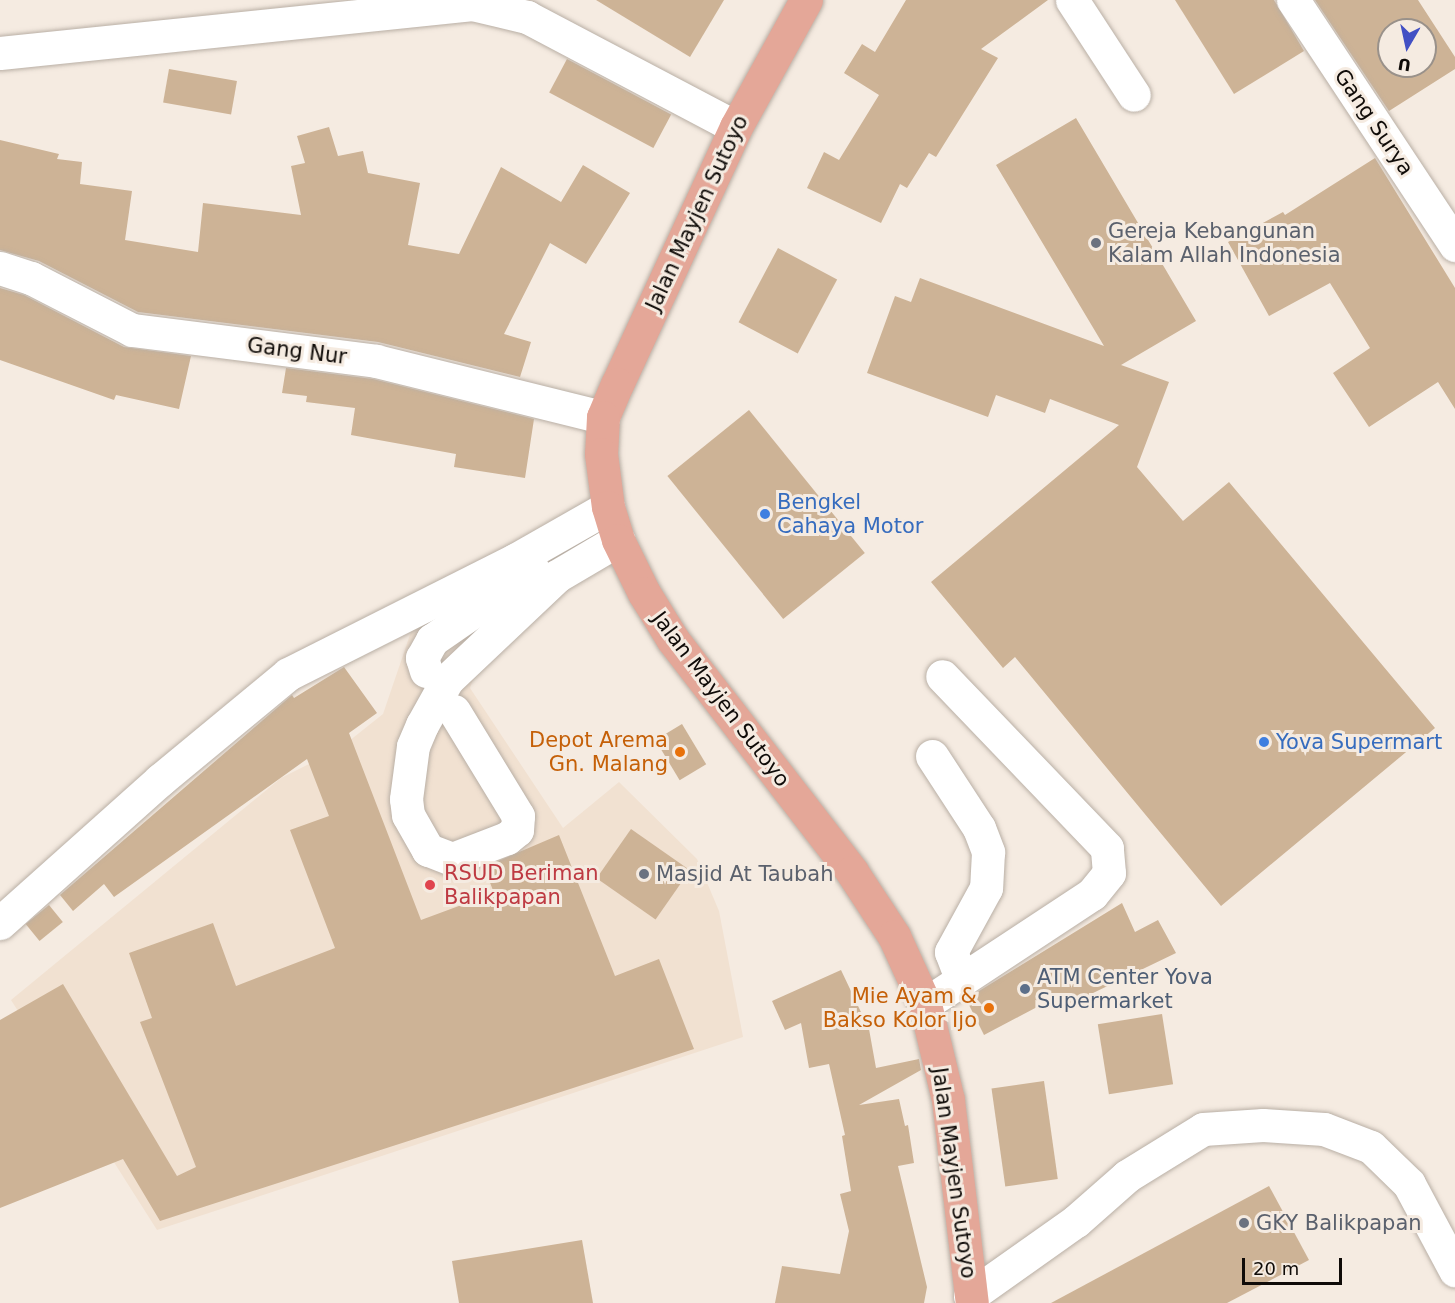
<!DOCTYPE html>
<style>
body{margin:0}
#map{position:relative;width:1455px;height:1303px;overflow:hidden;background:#f5ebe1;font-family:"DejaVu Sans",sans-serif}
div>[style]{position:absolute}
.built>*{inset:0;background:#f1e1d1}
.building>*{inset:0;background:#cdb396;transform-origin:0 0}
.roads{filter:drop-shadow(0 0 2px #b9afa5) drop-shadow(0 0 2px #b9afa5)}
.minor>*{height:33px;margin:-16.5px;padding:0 16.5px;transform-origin:16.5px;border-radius:16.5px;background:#fff}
.major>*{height:33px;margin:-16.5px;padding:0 16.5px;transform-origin:16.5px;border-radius:16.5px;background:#e4a798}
.dots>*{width:16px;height:16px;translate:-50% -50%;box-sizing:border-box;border:3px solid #f5ebe1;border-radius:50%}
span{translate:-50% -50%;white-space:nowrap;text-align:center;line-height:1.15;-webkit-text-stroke:6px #f5ebe1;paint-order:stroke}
.street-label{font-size:21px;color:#0f0b08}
.worship-label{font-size:21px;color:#5b616d}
.left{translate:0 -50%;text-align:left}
.shop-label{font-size:21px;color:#366cbe}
.food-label{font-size:21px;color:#c56008}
.right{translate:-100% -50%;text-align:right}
.health-label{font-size:21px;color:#be3a42}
.service-label{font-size:21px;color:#4e5e75}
.north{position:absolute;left:1377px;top:18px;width:60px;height:60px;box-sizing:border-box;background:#f5ebe1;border:2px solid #99918a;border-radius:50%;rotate:189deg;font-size:16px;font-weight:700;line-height:24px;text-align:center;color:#0f0b08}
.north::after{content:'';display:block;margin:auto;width:21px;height:27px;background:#4250c4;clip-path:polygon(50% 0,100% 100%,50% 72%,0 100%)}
.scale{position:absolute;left:1242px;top:1258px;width:100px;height:27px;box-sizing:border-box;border:3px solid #0f0b08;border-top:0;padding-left:8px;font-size:18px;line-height:21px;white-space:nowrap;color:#0f0b08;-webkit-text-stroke:4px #f5ebe1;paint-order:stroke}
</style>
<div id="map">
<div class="built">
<div style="clip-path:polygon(571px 536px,590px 576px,566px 590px,476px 671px,470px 688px,563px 828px,619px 782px,697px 859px,719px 911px,743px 1037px,157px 1230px,11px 1000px,281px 778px,339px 749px,383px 714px,413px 626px)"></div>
</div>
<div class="building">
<div style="clip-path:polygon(596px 0,724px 0,690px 57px)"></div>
<div style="clip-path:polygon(906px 0,1048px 0,981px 49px,998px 58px,936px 157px,929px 153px,907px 188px,900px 184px,881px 223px,807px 188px,824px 152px,839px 160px,879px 95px,844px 73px,862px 44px,875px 52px)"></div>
<div style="clip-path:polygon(1175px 0,1274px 0,1304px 51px,1234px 94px)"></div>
<div style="clip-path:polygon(evenodd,1315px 0,1418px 0,1455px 57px,1455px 69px,1389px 111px,1315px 0,1389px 30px,1425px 30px,1425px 66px,1389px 66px,1389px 30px)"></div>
<div style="left:567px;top:59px;width:118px;height:38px;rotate:28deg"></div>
<div style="left:169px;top:69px;width:69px;height:34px;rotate:10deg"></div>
<div style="clip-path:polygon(1076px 118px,1196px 321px,1121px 365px,1169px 382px,1137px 467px,1183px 521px,1229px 482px,1435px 728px,1221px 906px,1015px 657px,1003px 668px,931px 582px,1119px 425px,1050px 399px,1045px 413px,996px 395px,988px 417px,867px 373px,895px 296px,911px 302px,920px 278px,1104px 346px,996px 165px)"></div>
<div style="clip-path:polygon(329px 127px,338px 156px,363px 151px,368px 173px,420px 183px,408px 245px,459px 254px,501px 167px,561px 202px,583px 165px,630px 193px,586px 264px,550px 243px,504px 334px,531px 342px,520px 377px,378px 342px,138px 312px,39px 261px,0 250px,0 140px,59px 154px,57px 159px,82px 162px,80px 184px,132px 191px,125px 240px,198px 252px,203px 203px,301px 215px,291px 166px,305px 163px,297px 136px)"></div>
<div style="clip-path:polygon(1375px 158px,1455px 288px,1455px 409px,1438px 382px,1369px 427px,1333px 373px,1370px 348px,1330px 283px,1269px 316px,1228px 242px,1283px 212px,1285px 215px)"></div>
<div style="left:778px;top:248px;width:67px;height:84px;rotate:28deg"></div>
<div style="clip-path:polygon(0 288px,24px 295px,124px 347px,191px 356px,179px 409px,116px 395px,114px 400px,0 360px)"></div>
<div style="clip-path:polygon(286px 368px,373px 379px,534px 419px,525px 478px,454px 467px,456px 454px,351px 435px,355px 408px,306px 402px,307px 396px,282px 393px)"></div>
<div style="left:749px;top:410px;width:184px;height:105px;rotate:51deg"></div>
<div style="clip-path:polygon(344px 667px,377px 713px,349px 733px,421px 920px,494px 893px,484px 867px,559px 835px,615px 976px,659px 959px,694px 1049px,160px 1221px,123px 1159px,0 1208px,0 1020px,63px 984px,177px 1176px,196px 1167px,140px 1022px,152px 1018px,129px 953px,213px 923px,236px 986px,335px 948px,290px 830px,329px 816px,307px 759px,114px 897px,104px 884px,73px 911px,60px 895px,292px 695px,294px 698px)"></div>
<div style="left:682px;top:724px;width:47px;height:31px;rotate:59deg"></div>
<div style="left:631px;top:829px;width:72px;height:60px;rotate:35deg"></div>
<div style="clip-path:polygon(1122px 903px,1135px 932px,1158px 920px,1176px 953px,1064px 1007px,1058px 996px,984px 1035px,966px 999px)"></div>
<div style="left:49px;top:905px;width:22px;height:30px;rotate:51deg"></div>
<div style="clip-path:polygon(841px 970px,869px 1029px,876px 1068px,919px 1059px,921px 1070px,859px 1105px,899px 1099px,905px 1126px,908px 1125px,914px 1163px,898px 1166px,927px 1287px,924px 1303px,775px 1303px,782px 1266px,840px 1274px,849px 1231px,840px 1194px,851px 1191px,842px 1136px,845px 1135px,829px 1064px,809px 1068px,801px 1023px,785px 1030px,772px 1001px)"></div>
<div style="left:1162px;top:1014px;width:71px;height:65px;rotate:81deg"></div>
<div style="left:1044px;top:1081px;width:99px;height:53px;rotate:82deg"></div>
<div style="clip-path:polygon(1269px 1186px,1309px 1260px,1227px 1303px,1051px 1303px)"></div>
<div style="clip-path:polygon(582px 1240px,593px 1303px,459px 1303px,452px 1261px)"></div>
</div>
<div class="roads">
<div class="minor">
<div style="left:1072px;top:0;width:113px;rotate:56.9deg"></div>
<div style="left:1293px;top:0;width:294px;rotate:56.5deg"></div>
<div style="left:0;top:53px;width:475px;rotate:-5.9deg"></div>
<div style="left:472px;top:4px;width:57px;rotate:13.3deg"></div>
<div style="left:527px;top:17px;width:236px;rotate:27.8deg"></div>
<div style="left:0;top:268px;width:33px;rotate:18deg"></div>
<div style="left:31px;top:278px;width:114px;rotate:27.2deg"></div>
<div style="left:132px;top:330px;width:246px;rotate:7.2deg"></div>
<div style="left:376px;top:361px;width:234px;rotate:13.9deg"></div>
<div style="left:426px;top:671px;width:14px;rotate:-107deg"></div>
<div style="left:422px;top:658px;width:21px;rotate:-61deg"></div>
<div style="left:432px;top:640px;width:123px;rotate:-34.7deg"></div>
<div style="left:454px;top:711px;width:123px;rotate:58.6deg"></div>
<div style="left:518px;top:816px;width:14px;rotate:94deg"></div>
<div style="left:517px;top:830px;width:13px;rotate:141deg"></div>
<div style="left:507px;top:838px;width:59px;rotate:159.1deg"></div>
<div style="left:452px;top:859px;width:26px;rotate:-159deg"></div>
<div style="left:428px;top:850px;width:40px;rotate:-119.7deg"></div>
<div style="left:408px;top:815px;width:16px;rotate:-97deg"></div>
<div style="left:406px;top:799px;width:53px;rotate:-82.5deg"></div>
<div style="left:413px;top:746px;width:23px;rotate:-67deg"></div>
<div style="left:422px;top:725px;width:51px;rotate:-60.9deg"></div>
<div style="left:447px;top:680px;width:151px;rotate:-43.4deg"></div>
<div style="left:557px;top:576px;width:71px;rotate:-30.5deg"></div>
<div style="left:932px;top:756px;width:86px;rotate:56.9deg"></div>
<div style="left:979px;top:828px;width:26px;rotate:69deg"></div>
<div style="left:988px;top:852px;width:36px;rotate:93deg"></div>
<div style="left:986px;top:888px;width:73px;rotate:118.7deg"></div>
<div style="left:951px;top:952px;width:30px;rotate:69deg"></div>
<div style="left:0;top:923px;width:215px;rotate:-41.8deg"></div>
<div style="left:160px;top:780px;width:166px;rotate:-39.6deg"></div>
<div style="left:288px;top:674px;width:254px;rotate:-26.7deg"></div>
<div style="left:515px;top:560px;width:107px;rotate:-29.7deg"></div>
<div style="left:925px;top:1004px;width:200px;rotate:-33.4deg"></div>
<div style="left:1092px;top:894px;width:27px;rotate:-51deg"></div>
<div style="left:1109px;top:873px;width:25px;rotate:-95deg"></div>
<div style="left:1107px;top:848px;width:238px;rotate:-133.8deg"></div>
<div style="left:970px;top:1296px;width:130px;rotate:-35.3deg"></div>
<div style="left:1076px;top:1221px;width:68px;rotate:-41.4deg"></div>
<div style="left:1127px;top:1176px;width:89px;rotate:-31.7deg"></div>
<div style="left:1203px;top:1129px;width:60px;rotate:-3.8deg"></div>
<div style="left:1263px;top:1125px;width:61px;rotate:3.8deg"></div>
<div style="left:1324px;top:1129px;width:50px;rotate:21deg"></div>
<div style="left:1371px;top:1147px;width:53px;rotate:44.2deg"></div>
<div style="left:1409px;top:1184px;width:98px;rotate:61.9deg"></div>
</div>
<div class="major">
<div style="left:806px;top:0;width:145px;rotate:118.9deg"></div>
<div style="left:736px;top:127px;width:283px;rotate:114.8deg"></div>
<div style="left:617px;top:384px;width:36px;rotate:113deg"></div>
<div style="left:603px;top:417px;width:37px;rotate:93deg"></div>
<div style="left:601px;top:454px;width:53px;rotate:82.5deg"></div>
<div style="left:608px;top:507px;width:34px;rotate:73deg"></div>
<div style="left:618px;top:540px;width:59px;rotate:63.9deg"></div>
<div style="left:644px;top:593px;width:55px;rotate:58.3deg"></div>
<div style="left:673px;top:640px;width:293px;rotate:52.3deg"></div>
<div style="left:852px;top:872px;width:77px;rotate:56.7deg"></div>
<div style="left:894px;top:936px;width:75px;rotate:65.5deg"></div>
<div style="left:925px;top:1004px;width:99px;rotate:76.5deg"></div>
<div style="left:948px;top:1100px;width:204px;rotate:83.3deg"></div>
</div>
</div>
<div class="dots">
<div style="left:1096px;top:243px;background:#6b7280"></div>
<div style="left:765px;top:514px;background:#3f7fe0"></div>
<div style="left:1264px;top:742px;background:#3f7fe0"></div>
<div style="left:680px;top:752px;background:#e8710a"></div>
<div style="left:644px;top:874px;background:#6b7280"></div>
<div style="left:430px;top:885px;background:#e0444e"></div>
<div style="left:1025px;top:989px;background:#5c6f8a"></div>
<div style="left:989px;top:1008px;background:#e8710a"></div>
<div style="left:1244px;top:1223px;background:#6b7280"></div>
</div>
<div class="street-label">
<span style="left:1374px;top:122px;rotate:56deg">Gang Surya</span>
<span style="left:697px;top:213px;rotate:-65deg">Jalan Mayjen Sutoyo</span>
<span style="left:297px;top:351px;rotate:7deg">Gang Nur</span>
<span style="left:721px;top:699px;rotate:53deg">Jalan Mayjen Sutoyo</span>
<span style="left:954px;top:1173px;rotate:82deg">Jalan Mayjen Sutoyo</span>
</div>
<div class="worship-label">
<span class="left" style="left:1108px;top:243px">Gereja Kebangunan<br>Kalam Allah Indonesia</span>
<span class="left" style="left:656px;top:874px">Masjid At Taubah</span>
<span class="left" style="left:1256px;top:1223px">GKY Balikpapan</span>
</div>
<div class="shop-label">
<span class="left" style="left:777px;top:514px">Bengkel<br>Cahaya Motor</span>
<span class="left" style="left:1276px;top:742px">Yova Supermart</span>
</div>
<div class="food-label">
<span class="right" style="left:668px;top:752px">Depot Arema<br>Gn. Malang</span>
<span class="right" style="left:977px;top:1008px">Mie Ayam &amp;<br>Bakso Kolor Ijo</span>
</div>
<div class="health-label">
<span class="left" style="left:444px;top:885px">RSUD Beriman<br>Balikpapan</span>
</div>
<div class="service-label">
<span class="left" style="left:1037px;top:989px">ATM Center Yova<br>Supermarket</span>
</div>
<div class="north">U</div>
<div class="scale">20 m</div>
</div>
